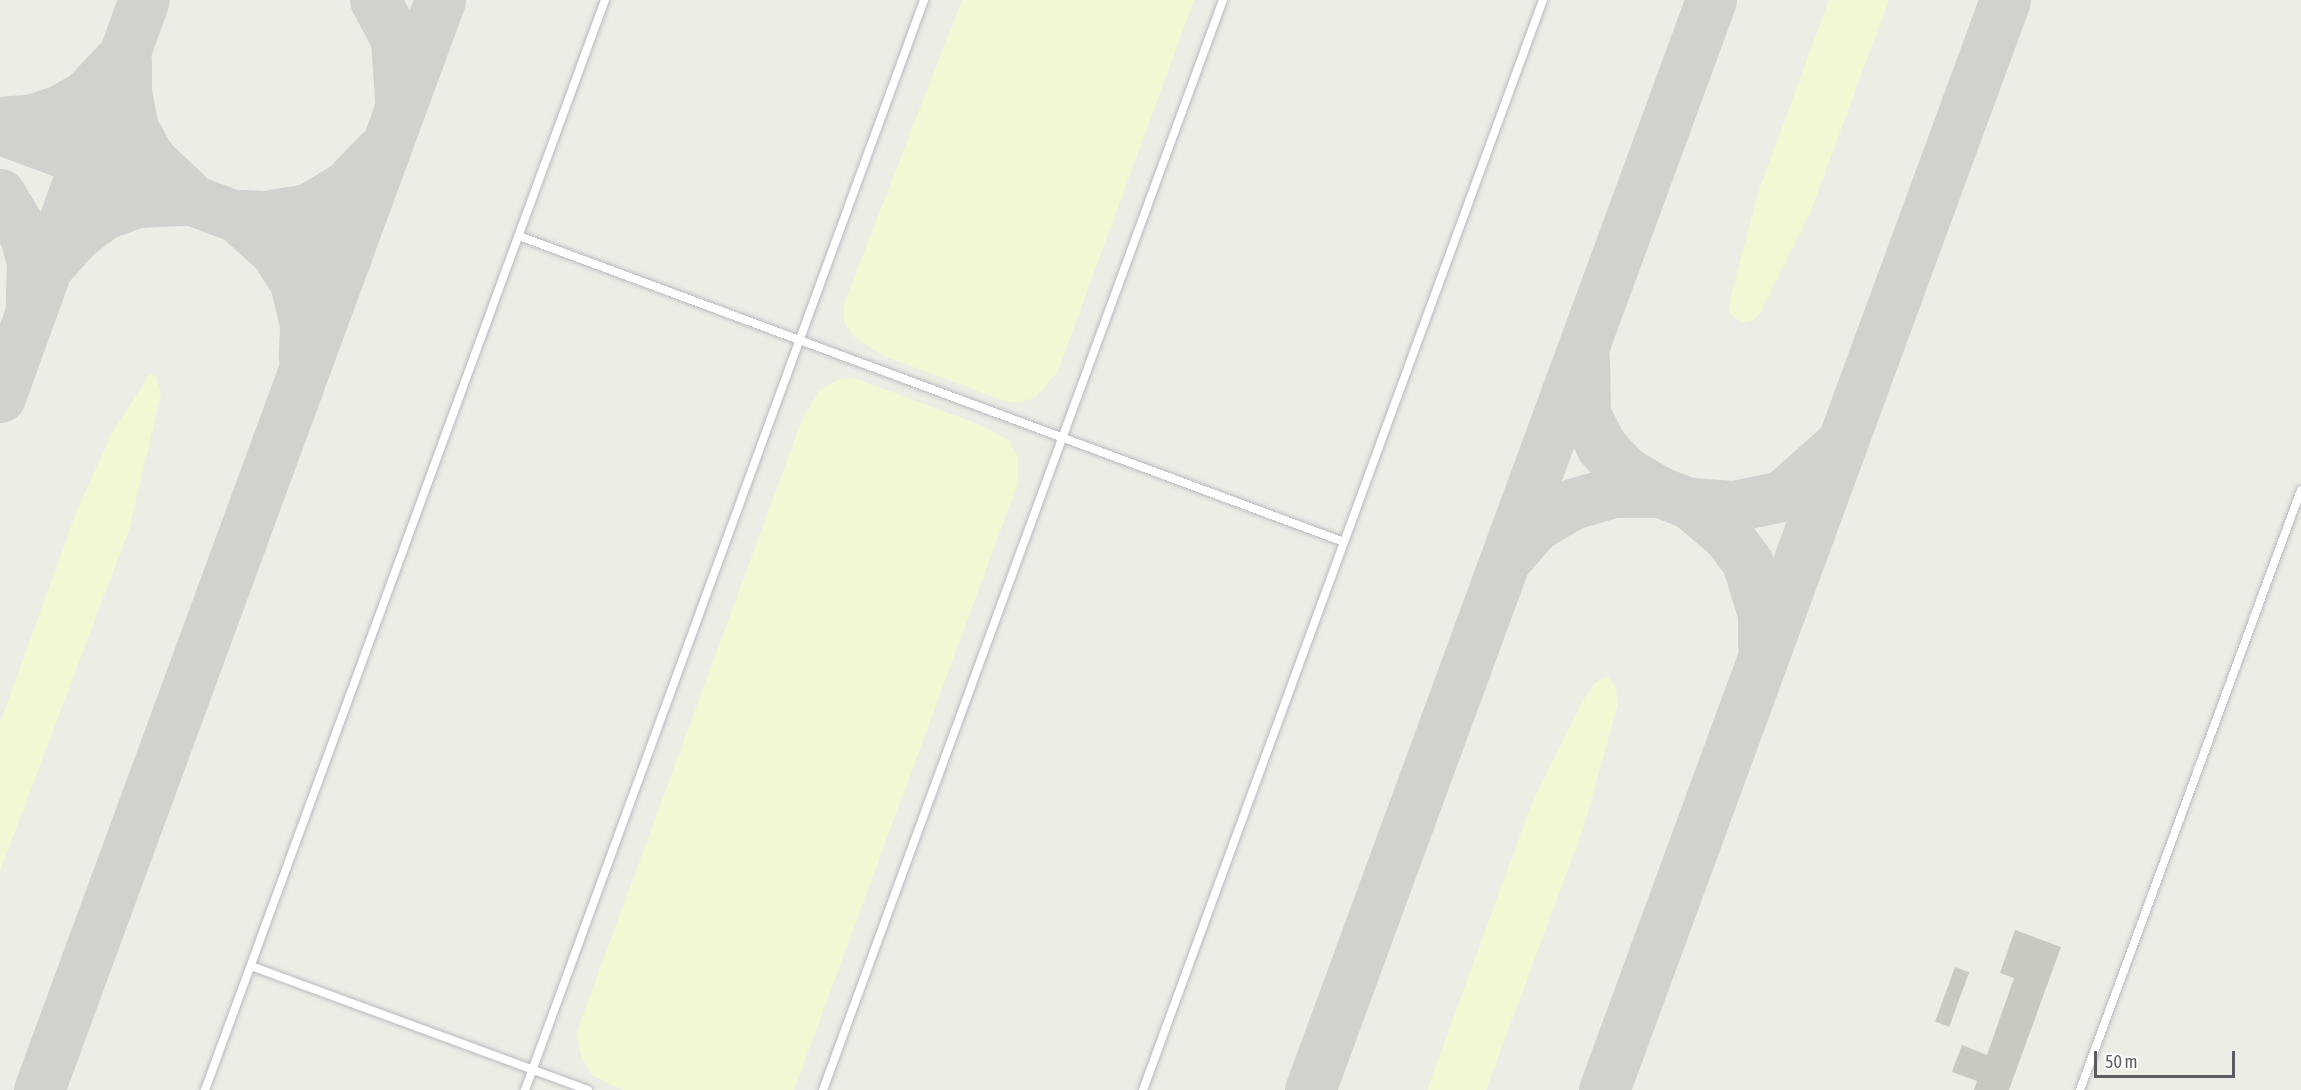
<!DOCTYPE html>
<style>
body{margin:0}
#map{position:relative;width:2301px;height:1090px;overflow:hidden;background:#ebeee4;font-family:"Asap Condensed",sans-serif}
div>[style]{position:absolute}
.sand>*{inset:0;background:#f0f9d4}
.taxiway>*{height:51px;margin:-25.5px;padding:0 25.5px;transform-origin:25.5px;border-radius:25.5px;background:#d0d2ce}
.building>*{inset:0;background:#c8c9c0;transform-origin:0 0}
.roads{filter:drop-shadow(0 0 2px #b9b9c0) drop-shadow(0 0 2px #b9b9c0)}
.service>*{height:8px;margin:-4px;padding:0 4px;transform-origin:4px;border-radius:4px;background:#fff}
span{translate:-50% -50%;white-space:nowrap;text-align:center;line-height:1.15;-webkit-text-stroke:6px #fff;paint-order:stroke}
.scale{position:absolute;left:2094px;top:1051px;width:141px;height:27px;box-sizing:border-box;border:3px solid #5c5c64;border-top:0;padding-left:8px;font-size:18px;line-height:21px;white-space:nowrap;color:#5c5c64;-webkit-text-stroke:4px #fff;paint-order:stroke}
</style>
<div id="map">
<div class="sand">
<div style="clip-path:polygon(962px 0,1194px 0,1058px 371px,1036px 397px,1020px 403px,1007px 402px,884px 356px,854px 337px,844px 322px,844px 304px)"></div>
<div style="clip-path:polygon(1829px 0,1889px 0,1810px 213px,1760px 313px,1754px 320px,1743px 323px,1729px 313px,1730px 300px,1758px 193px)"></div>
<div style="clip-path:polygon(150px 374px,156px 376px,161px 394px,129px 530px,0 871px,0 723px,77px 510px,112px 433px)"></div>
<div style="clip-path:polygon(854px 378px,983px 426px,1008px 440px,1018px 457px,1018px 483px,794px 1090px,623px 1090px,593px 1076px,582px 1058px,576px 1034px,802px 420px,819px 391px,838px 380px)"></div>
<div style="clip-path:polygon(1607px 676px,1616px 687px,1618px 704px,1584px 826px,1486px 1090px,1427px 1090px,1532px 803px,1584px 699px,1594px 684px)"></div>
</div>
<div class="taxiway">
<div style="left:375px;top:0;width:44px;rotate:61.7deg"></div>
<div style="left:396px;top:39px;width:61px;rotate:86.2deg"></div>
<div style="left:126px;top:61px;width:31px;rotate:90deg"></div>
<div style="left:126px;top:92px;width:38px;rotate:79deg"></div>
<div style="left:133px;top:129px;width:36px;rotate:60deg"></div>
<div style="left:151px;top:160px;width:50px;rotate:43.4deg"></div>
<div style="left:0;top:122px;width:33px;rotate:-5deg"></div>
<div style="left:33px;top:119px;width:28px;rotate:-18deg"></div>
<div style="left:60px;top:110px;width:30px;rotate:-30deg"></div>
<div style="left:86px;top:95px;width:47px;rotate:-46.7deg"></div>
<div style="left:0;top:129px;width:369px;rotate:20.3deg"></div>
<div style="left:0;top:194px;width:49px;rotate:59.2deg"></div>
<div style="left:25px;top:236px;width:28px;rotate:75deg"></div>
<div style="left:32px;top:263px;width:37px;rotate:92deg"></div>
<div style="left:244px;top:215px;width:21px;rotate:3deg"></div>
<div style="left:265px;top:216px;width:44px;rotate:-9.2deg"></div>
<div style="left:308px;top:209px;width:44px;rotate:-31.2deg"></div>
<div style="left:346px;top:186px;width:49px;rotate:-45.8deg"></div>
<div style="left:244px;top:223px;width:42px;rotate:42.1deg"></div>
<div style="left:275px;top:251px;width:37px;rotate:57deg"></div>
<div style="left:295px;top:282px;width:43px;rotate:76.6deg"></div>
<div style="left:305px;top:324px;width:33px;rotate:92deg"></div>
<div style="left:52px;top:262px;width:36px;rotate:-48deg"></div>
<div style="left:76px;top:235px;width:35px;rotate:-37deg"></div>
<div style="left:104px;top:214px;width:35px;rotate:-20deg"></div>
<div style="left:137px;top:202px;width:45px;rotate:-2.5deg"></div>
<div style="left:1584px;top:358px;width:56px;rotate:89deg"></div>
<div style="left:1585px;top:414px;width:36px;rotate:63deg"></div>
<div style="left:1601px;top:446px;width:34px;rotate:47deg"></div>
<div style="left:1624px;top:471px;width:42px;rotate:30.3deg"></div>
<div style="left:1660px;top:492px;width:31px;rotate:21deg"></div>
<div style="left:1689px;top:503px;width:45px;rotate:3.8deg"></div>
<div style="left:1734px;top:506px;width:49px;rotate:-11.8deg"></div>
<div style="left:1782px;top:496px;width:75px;rotate:-41.8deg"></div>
<div style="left:0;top:397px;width:422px;rotate:-70.1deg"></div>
<div style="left:1689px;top:503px;width:50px;rotate:40.1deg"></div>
<div style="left:1727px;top:535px;width:34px;rotate:53deg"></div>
<div style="left:1747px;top:562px;width:54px;rotate:72.9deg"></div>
<div style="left:1763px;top:614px;width:32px;rotate:90deg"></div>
<div style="left:1510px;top:555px;width:38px;rotate:-49deg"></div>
<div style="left:1535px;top:526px;width:43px;rotate:-30.7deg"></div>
<div style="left:1572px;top:504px;width:43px;rotate:-16.3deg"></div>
<div style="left:1613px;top:492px;width:47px"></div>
<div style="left:39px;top:1090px;width:1161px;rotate:-69.8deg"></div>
<div style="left:1310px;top:1090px;width:1161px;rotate:-69.8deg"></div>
<div style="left:1604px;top:1090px;width:1161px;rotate:-69.8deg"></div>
</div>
<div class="building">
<div style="clip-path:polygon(2015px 930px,2061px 947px,2009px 1090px,1974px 1090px,1977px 1081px,1952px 1072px,1962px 1045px,1987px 1055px,2014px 978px,2000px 973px)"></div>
<div style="left:1955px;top:967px;width:15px;height:58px;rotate:20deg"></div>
</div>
<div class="roads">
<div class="service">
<div style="left:519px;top:236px;width:880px;rotate:20.35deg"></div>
<div style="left:251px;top:966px;width:359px;rotate:20.2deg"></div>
<div style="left:205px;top:1090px;width:1161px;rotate:-69.85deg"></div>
<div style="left:525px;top:1090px;width:1161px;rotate:-69.89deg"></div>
<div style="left:823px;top:1090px;width:1161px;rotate:-69.85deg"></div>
<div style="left:1143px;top:1090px;width:1161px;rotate:-69.85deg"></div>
<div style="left:2080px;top:1090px;width:639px;rotate:-69.78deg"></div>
</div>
</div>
<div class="scale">50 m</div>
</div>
